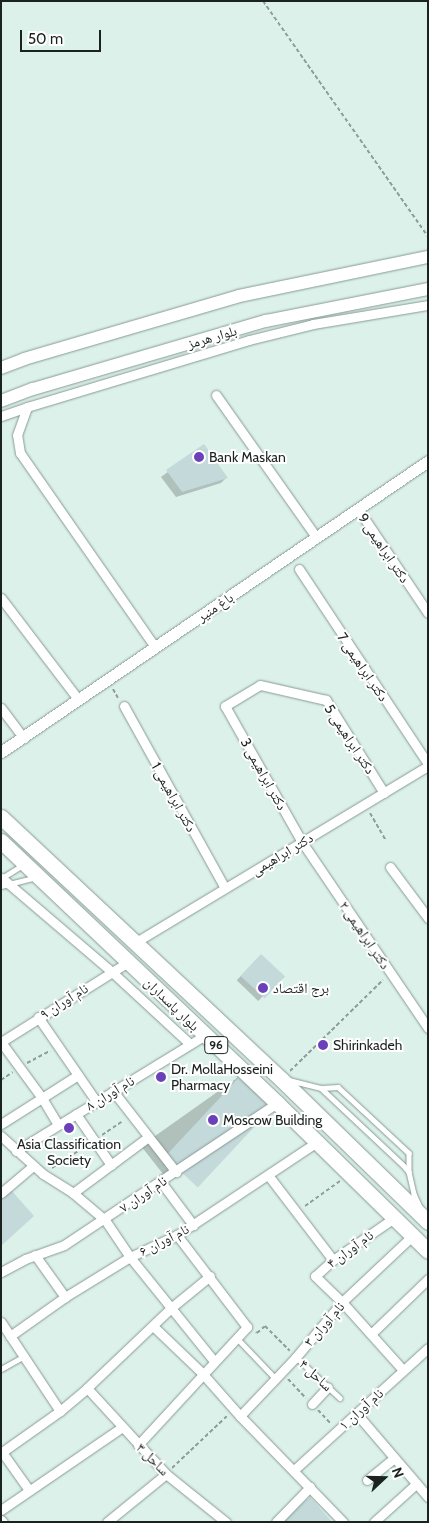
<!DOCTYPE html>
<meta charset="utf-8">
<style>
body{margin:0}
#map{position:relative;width:429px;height:1523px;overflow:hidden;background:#dcf1ea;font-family:Cabin,"Noto Naskh Arabic",sans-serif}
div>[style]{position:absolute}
.shadow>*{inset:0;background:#0003;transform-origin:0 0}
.building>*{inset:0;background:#c3d9da;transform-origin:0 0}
.path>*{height:2px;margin-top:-1px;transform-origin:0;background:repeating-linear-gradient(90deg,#8e9d98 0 4px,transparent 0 6.5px)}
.roads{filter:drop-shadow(0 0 1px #879a94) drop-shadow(0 0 1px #879a94)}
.service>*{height:4.5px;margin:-2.25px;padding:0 2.25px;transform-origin:2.25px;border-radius:2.25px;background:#fff}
.minor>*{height:9px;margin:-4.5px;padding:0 4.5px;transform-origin:4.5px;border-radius:4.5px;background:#fff}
.tertiary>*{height:11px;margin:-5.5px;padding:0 5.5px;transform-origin:5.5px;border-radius:5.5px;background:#fff}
.secondary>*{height:12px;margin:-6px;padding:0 6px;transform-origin:6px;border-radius:6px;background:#fff}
.trunk>*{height:15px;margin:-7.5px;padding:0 7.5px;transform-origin:7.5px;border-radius:7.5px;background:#fff}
.dots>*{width:14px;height:14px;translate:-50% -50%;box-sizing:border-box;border:2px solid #fff;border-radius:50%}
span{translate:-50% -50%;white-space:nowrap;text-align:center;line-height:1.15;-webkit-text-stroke:4px #fff;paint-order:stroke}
.shield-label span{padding:1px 4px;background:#fff;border:1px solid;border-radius:4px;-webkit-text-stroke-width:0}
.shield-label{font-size:12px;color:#1b2321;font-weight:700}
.street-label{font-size:14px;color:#1b2321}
.poi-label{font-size:14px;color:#1b2321}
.left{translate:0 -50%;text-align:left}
.frame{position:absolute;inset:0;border:2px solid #1b2321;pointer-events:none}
.north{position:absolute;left:359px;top:1453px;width:50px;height:50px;-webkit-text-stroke:4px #fff;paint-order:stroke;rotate:69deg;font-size:14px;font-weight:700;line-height:20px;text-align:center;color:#1b2321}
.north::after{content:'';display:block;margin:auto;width:18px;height:22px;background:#1b2321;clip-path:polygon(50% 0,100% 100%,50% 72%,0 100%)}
.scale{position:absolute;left:20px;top:30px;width:81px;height:22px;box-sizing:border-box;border:2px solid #1b2321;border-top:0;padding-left:6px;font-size:15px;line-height:18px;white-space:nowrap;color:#1b2321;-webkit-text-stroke:4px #fff;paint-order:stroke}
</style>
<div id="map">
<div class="shadow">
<div style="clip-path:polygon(204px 445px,226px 478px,221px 483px,176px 497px,161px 477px)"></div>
<div style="left:261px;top:955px;width:30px;height:35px;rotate:44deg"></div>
<div style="clip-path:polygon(244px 1073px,167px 1179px,141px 1146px)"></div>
</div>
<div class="building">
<div style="clip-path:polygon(204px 444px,228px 478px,182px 492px,166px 470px)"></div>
<div style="left:261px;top:954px;width:33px;height:30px;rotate:43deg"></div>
<div style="left:244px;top:1072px;width:45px;height:116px;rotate:43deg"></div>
<div style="clip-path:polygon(11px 1190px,34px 1216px,1px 1246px,1px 1198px)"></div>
<div style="clip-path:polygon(310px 1497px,332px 1522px,287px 1522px,284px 1519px)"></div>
</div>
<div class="path">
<div style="left:263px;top:1px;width:288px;rotate:55deg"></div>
<div style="left:113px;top:689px;width:10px;rotate:61deg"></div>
<div style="left:370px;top:813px;width:32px;rotate:60deg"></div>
<div style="left:27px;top:1063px;width:26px;rotate:-28deg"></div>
<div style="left:290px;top:1071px;width:130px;rotate:-44.4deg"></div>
<div style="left:1px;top:1080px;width:14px;rotate:-34deg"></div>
<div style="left:102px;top:1135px;width:25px;rotate:-34deg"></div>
<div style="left:52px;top:1168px;width:40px;rotate:-32.9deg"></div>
<div style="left:305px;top:1206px;width:43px;rotate:-35.5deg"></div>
<div style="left:256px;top:1332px;width:1px;rotate:45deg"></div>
<div style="left:257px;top:1333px;width:11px;rotate:-41deg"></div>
<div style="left:265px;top:1326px;width:35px;rotate:45deg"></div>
<div style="left:288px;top:1379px;width:26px;rotate:47deg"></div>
<div style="left:318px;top:1410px;width:18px;rotate:47deg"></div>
<div style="left:172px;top:1468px;width:76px;rotate:-43.4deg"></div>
</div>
<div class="roads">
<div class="service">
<div style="left:2px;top:878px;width:25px;rotate:-32deg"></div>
<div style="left:1px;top:886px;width:34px;rotate:-14deg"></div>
<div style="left:289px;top:1080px;width:33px;rotate:14deg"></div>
<div style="left:321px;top:1088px;width:112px;rotate:43.2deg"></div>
<div style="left:403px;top:1165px;width:9px;rotate:49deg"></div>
<div style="left:409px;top:1172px;width:23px;rotate:77deg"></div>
<div style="left:414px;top:1194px;width:14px;rotate:65deg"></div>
<div style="left:321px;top:1088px;width:17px;rotate:-3deg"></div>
<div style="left:338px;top:1087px;width:97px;rotate:42.9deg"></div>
<div style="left:409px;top:1153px;width:19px;rotate:90deg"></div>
<div style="left:237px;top:1338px;width:57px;rotate:46.4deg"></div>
<div style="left:296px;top:1357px;width:60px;rotate:43deg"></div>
<div style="left:1px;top:1369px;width:26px;rotate:-29deg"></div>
</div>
<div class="minor">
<div style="left:216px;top:395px;width:174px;rotate:54.8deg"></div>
<div style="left:1px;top:416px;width:28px;rotate:-19deg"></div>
<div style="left:358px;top:509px;width:125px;rotate:56.1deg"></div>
<div style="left:299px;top:569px;width:234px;rotate:56.5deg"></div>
<div style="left:1px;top:598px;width:127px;rotate:52.7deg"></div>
<div style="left:155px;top:647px;width:236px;rotate:-124.8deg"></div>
<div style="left:20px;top:453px;width:18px;rotate:-99deg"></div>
<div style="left:17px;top:435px;width:30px;rotate:-70deg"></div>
<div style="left:27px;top:407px;width:232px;rotate:-16.8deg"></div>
<div style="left:249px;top:340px;width:66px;rotate:-14deg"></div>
<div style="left:313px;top:324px;width:117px;rotate:-9.4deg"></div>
<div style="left:124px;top:706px;width:208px;rotate:61deg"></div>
<div style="left:1px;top:708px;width:38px;rotate:53deg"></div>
<div style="left:384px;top:793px;width:110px;rotate:-121.9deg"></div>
<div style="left:326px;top:700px;width:68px;rotate:-167.2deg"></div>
<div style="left:260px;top:685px;width:41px;rotate:149deg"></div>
<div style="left:225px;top:706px;width:156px;rotate:60.5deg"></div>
<div style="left:302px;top:842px;width:225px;rotate:55.9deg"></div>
<div style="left:390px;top:867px;width:64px;rotate:53.3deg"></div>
<div style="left:2px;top:878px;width:145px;rotate:40.5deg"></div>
<div style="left:112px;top:972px;width:106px;rotate:42.7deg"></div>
<div style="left:136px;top:942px;width:341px;rotate:-31.1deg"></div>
<div style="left:38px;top:1017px;width:102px;rotate:55.4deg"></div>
<div style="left:1px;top:1042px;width:150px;rotate:-32.2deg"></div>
<div style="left:1px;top:1042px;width:69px;rotate:53.8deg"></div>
<div style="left:42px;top:1098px;width:31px;rotate:59deg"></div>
<div style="left:113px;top:1091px;width:103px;rotate:52.1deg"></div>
<div style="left:76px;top:1114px;width:62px;rotate:55.5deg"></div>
<div style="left:1px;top:1124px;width:91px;rotate:-32.5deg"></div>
<div style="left:1px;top:1136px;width:57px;rotate:42.1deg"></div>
<div style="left:43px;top:1174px;width:36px;rotate:32deg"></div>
<div style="left:73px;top:1193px;width:42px;rotate:40.2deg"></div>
<div style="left:105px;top:1220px;width:45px;rotate:56deg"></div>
<div style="left:130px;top:1257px;width:134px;rotate:51.1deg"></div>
<div style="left:16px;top:1151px;width:222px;rotate:-31.5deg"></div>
<div style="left:268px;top:1175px;width:107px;rotate:52.6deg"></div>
<div style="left:161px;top:1182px;width:54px;rotate:53.3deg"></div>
<div style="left:1px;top:1193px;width:42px;rotate:-40.2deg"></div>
<div style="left:73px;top:1193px;width:94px;rotate:-36.7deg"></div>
<div style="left:394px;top:1218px;width:74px;rotate:145.5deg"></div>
<div style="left:333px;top:1260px;width:24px;rotate:138deg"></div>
<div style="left:315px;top:1276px;width:37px;rotate:44deg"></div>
<div style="left:342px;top:1302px;width:91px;rotate:48.1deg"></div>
<div style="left:35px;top:1255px;width:52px;rotate:54.5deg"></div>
<div style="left:1px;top:1272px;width:27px;rotate:-28deg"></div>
<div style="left:25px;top:1259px;width:41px;rotate:-19.7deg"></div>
<div style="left:64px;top:1245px;width:256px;rotate:-33.7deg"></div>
<div style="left:1px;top:1322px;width:107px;rotate:56.5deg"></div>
<div style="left:60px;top:1411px;width:71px;rotate:144.7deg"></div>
<div style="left:2px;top:1452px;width:47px;rotate:54.6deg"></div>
<div style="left:153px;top:1326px;width:68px;rotate:43.8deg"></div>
<div style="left:202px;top:1373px;width:57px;rotate:48.5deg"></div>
<div style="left:240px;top:1416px;width:148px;rotate:45.8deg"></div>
<div style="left:371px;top:1334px;width:79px;rotate:-44deg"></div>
<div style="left:10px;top:1336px;width:67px;rotate:-35.3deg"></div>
<div style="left:65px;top:1297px;width:76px;rotate:-31.6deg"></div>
<div style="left:130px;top:1257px;width:52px;rotate:-25.1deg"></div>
<div style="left:177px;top:1235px;width:168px;rotate:-33.6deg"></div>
<div style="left:87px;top:1388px;width:117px;rotate:47.4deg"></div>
<div style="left:166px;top:1474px;width:77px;rotate:38.7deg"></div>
<div style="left:312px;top:1404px;width:23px;rotate:-47deg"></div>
<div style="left:60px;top:1411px;width:35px;rotate:-40deg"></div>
<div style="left:87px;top:1388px;width:117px;rotate:-43.6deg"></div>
<div style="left:172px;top:1307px;width:49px;rotate:-39.2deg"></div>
<div style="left:356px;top:1413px;width:111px;rotate:49.4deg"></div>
<div style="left:240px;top:1416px;width:81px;rotate:-46.5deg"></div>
<div style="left:296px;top:1357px;width:72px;rotate:-50.1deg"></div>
<div style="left:342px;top:1302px;width:96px;rotate:-43.3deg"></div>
<div style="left:138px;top:1445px;width:161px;rotate:-47.3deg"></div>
<div style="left:247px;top:1327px;width:116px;rotate:-127.3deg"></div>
<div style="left:294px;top:1470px;width:181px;rotate:-42.3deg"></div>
<div style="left:367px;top:1480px;width:35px;rotate:-39deg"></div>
<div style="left:1px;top:1510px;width:147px;rotate:-34.4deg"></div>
<div style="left:1px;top:1520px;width:3px;rotate:45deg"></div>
<div style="left:107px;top:1522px;width:76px;rotate:-39.1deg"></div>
<div style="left:276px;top:1522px;width:49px;rotate:-45.8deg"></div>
<div style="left:374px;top:1522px;width:57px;rotate:-42.1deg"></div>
</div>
<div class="tertiary">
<div style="left:1px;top:752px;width:517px;rotate:-34.27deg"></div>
</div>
<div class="secondary">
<div style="left:1px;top:368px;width:25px;rotate:-21deg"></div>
<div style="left:24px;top:359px;width:224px;rotate:-16.3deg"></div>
<div style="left:239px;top:296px;width:193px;rotate:-11.7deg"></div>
<div style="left:1px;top:401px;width:34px;rotate:-21deg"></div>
<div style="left:33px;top:389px;width:243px;rotate:-16.3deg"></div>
<div style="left:266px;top:321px;width:165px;rotate:-11.2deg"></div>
</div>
<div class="trunk">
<div style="left:1px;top:817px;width:383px;rotate:43.1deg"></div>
<div style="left:281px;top:1079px;width:205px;rotate:44.2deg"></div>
<div style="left:1px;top:841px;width:381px;rotate:43.5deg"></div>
<div style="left:277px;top:1103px;width:211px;rotate:44.4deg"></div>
</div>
</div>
<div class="dots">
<div style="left:199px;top:457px;background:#6b41b9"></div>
<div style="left:263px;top:988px;background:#6b41b9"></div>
<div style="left:323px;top:1045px;background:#6b41b9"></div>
<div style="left:161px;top:1077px;background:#6b41b9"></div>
<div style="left:213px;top:1120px;background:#6b41b9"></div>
<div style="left:69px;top:1128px;background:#6b41b9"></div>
</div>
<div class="shield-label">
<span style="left:216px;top:1045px">96</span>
</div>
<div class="street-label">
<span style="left:212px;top:337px;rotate:-16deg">بلوار هرمز</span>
<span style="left:384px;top:548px;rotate:56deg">دکتر ابراهیمی 9</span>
<span style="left:215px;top:607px;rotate:-34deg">باغ منیر</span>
<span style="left:363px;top:667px;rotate:56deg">دکتر ابراهیمی 7</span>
<span style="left:350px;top:739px;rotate:57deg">دکتر ابراهیمی 5</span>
<span style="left:264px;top:774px;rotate:61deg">دکتر ابراهیمی 3</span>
<span style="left:174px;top:797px;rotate:61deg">دکتر ابراهیمی 1</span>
<span style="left:282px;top:854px;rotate:-31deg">دکتر ابراهیمی</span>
<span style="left:365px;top:935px;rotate:56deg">دکتر ابراهیمی ۲</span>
<span style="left:64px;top:1001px;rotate:-32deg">نام آوران ۹</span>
<span style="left:172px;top:1004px;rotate:44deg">بلوار پاسداران</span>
<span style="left:110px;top:1093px;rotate:-31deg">نام آوران ۸</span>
<span style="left:143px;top:1194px;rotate:-34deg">نام آوران ۷</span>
<span style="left:164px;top:1240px;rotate:-27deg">نام آوران ۶</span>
<span style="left:350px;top:1249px;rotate:-36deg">نام آوران ۴</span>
<span style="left:324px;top:1324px;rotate:-49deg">نام آوران ۳</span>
<span style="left:316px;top:1375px;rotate:43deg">ساحل ۴</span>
<span style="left:361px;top:1409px;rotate:-42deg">نام آوران ۱</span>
<span style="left:153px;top:1459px;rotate:45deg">ساحل ۳</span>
</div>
<div class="poi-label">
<span class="left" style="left:209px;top:457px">Bank Maskan</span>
<span class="left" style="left:273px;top:988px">برج اقتصاد</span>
<span class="left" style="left:333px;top:1045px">Shirinkadeh</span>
<span class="left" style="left:171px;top:1077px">Dr. MollaHosseini<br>Pharmacy</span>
<span class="left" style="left:223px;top:1120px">Moscow Building</span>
<span style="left:69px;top:1152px">Asia Classification<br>Society</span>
</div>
<div class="frame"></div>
<div class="north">N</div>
<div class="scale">50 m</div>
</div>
